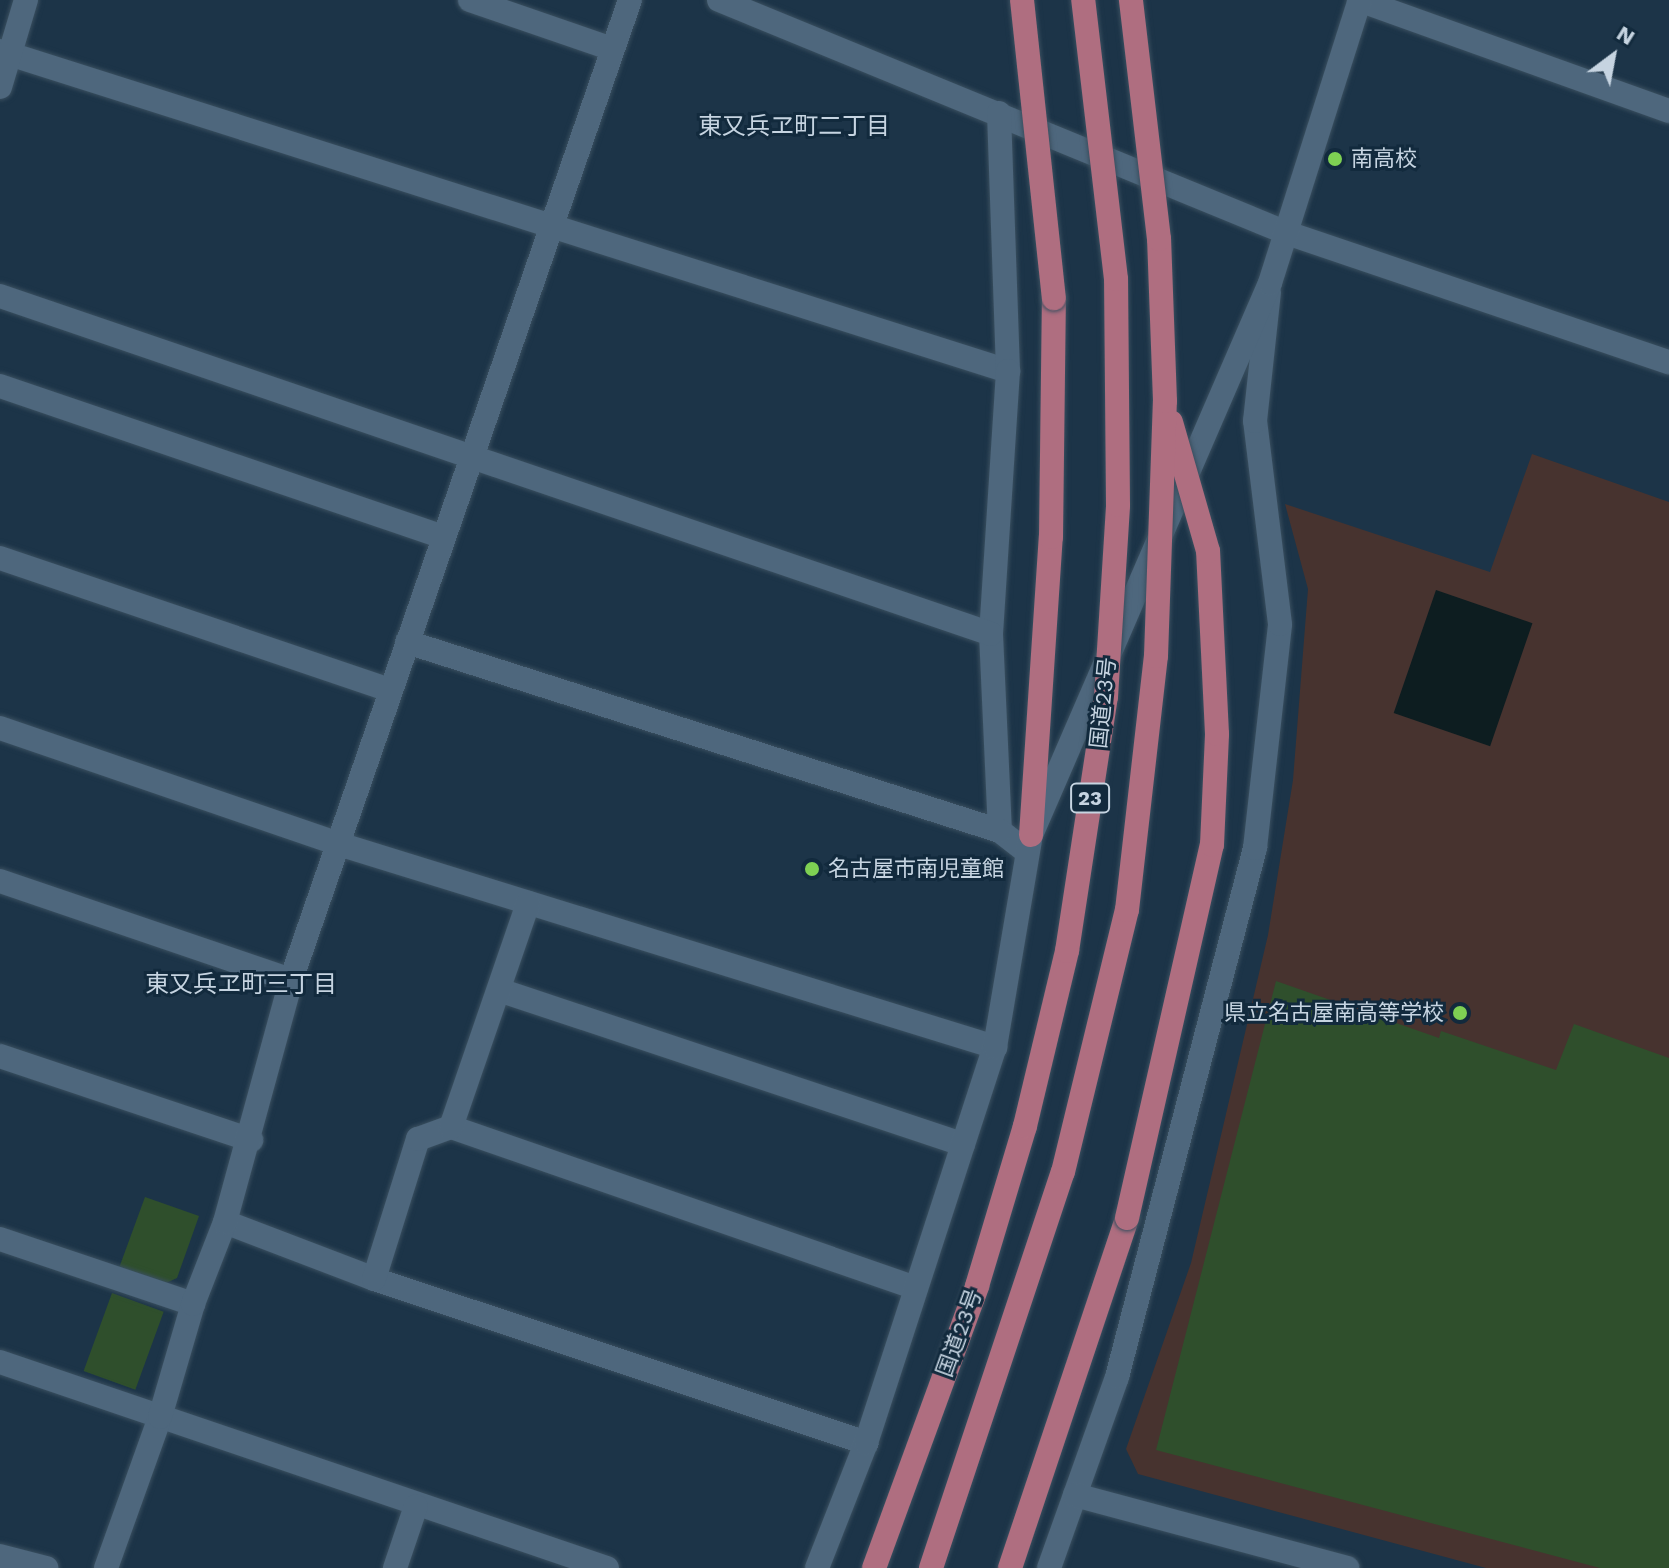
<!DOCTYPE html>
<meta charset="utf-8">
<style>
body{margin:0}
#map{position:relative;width:1669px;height:1568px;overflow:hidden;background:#1c3448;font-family:"Work Sans","Noto Sans JP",sans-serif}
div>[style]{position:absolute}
.education>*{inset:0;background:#47332f}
.green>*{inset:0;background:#2f4f2c;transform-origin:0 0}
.water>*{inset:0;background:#0d1d20;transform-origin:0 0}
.roads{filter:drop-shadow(0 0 2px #3a4f5f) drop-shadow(0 0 2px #3a4f5f)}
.minor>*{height:24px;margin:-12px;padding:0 12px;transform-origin:12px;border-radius:12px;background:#4e677d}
.tertiary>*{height:24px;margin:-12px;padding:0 12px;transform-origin:12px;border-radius:12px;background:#4e677d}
.trunk>*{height:24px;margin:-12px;padding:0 12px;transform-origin:12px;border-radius:12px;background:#af6e80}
.bridges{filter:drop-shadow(0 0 2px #3a4f5f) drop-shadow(0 0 2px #3a4f5f)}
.trunk-bridge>*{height:24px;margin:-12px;padding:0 12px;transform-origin:12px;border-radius:12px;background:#af6e80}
.dots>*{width:22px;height:22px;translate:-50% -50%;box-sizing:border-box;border:4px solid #122a3d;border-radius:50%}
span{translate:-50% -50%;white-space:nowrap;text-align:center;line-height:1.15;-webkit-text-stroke:6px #122a3d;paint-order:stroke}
.shield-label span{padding:2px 6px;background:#122a3d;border:2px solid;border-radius:6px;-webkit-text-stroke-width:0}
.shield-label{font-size:20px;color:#c6d4e1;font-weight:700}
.poi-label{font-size:22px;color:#c6d4e1}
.left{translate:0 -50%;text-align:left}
.right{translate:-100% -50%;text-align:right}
.street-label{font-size:22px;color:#c6d4e1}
.neighbourhood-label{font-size:24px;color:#c6d4e1}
.north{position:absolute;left:1573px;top:16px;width:80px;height:80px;-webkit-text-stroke:6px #122a3d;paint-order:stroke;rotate:32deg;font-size:22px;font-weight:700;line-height:32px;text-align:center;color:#c6d4e1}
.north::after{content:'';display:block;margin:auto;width:28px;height:36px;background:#c6d4e1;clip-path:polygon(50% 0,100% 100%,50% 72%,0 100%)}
</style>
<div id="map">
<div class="education">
<div style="clip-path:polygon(1532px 454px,1669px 502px,1669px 1568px,1486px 1568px,1138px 1474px,1126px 1449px,1191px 1263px,1268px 935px,1293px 780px,1308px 589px,1285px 504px,1490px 572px)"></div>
</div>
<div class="green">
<div style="clip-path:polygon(1276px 981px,1439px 1038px,1441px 1031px,1556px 1070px,1574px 1024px,1669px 1058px,1669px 1568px,1600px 1568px,1156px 1450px)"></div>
<div style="clip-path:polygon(145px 1197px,199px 1216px,177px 1278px,164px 1284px,119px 1268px)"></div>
<div style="left:112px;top:1293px;width:55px;height:83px;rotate:20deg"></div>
</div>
<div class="water">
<div style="left:1436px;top:590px;width:102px;height:130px;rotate:19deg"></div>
</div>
<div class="roads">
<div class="minor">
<div style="left:470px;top:0;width:150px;rotate:19deg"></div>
<div style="left:719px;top:0;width:614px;rotate:22.3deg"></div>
<div style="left:1287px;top:233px;width:403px;rotate:18.7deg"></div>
<div style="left:1359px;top:0;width:329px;rotate:19.7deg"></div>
<div style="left:0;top:51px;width:1058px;rotate:17.61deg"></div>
<div style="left:999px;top:113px;width:258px;rotate:88deg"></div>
<div style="left:1008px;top:371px;width:264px;rotate:93.7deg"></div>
<div style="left:991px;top:634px;width:197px;rotate:87.4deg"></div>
<div style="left:1000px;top:831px;width:33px;rotate:38deg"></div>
<div style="left:0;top:296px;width:1047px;rotate:18.83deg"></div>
<div style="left:0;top:386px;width:468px;rotate:18.8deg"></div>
<div style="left:0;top:558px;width:411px;rotate:18.7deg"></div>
<div style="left:407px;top:642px;width:622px;rotate:17.68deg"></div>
<div style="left:0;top:728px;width:361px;rotate:18.9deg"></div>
<div style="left:342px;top:845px;width:684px;rotate:17.19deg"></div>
<div style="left:0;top:881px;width:307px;rotate:18.8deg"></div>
<div style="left:499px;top:990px;width:489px;rotate:18.4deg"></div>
<div style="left:0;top:1056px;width:265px;rotate:18.5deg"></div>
<div style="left:451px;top:1127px;width:492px;rotate:19.1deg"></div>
<div style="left:225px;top:1222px;width:160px;rotate:20.9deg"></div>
<div style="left:374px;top:1279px;width:519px;rotate:18.43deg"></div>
<div style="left:0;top:1239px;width:204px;rotate:18.6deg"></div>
<div style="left:374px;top:1279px;width:147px;rotate:-72.6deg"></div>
<div style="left:418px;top:1139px;width:35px;rotate:-20deg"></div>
<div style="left:451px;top:1127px;width:237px;rotate:-71deg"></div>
<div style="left:0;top:1362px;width:641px;rotate:18.75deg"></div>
<div style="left:0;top:1556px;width:48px;rotate:14.6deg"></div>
<div style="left:106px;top:1568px;width:160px;rotate:-70.3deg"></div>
<div style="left:160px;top:1417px;width:118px;rotate:-73.7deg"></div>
<div style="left:193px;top:1304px;width:88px;rotate:-68.7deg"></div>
<div style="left:225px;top:1222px;width:251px;rotate:-74.7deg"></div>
<div style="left:291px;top:980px;width:1037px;rotate:-70.92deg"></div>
<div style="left:395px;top:1568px;width:65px;rotate:-71.3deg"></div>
<div style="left:1049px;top:1568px;width:203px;rotate:-70.4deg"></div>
<div style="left:1117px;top:1377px;width:547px;rotate:-75.38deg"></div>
<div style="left:1255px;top:848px;width:225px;rotate:-83.6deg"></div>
<div style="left:1280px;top:624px;width:205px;rotate:-97deg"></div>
<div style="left:1255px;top:421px;width:129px;rotate:-83.8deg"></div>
</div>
<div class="tertiary">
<div style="left:0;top:87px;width:91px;rotate:-73.4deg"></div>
<div style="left:1075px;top:1495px;width:282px;rotate:15deg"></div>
<div style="left:817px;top:1568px;width:134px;rotate:-68.6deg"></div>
<div style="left:866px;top:1443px;width:416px;rotate:-72deg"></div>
<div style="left:995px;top:1047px;width:215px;rotate:-80.4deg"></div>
<div style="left:1031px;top:835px;width:602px;rotate:-66.59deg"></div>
<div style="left:1270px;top:283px;width:297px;rotate:-72.4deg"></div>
</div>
<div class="trunk">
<div style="left:1031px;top:835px;width:299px;rotate:-86.2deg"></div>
<div style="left:1051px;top:537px;width:239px;rotate:-89.3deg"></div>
<div style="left:1010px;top:1568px;width:369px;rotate:-71.5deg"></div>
</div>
</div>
<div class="bridges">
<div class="trunk-bridge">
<div style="left:1022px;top:0;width:300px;rotate:83.9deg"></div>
<div style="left:1127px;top:1218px;width:383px;rotate:-77.2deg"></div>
<div style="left:1212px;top:845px;width:111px;rotate:-87.4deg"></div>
<div style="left:1217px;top:734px;width:183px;rotate:-92.8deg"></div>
<div style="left:1208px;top:551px;width:134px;rotate:-106deg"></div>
<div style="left:874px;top:1568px;width:300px;rotate:-69.9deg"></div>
<div style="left:977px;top:1286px;width:167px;rotate:-73.3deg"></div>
<div style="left:1025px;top:1126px;width:180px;rotate:-76.5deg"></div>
<div style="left:1067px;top:951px;width:257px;rotate:-81.3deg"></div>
<div style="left:1106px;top:697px;width:192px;rotate:-86.4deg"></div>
<div style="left:1118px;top:505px;width:226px;rotate:-90.5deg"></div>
<div style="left:1116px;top:279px;width:281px;rotate:-96.7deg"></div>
<div style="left:931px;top:1568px;width:417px;rotate:-71.6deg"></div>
<div style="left:1063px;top:1172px;width:270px;rotate:-76.3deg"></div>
<div style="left:1127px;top:910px;width:256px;rotate:-83.5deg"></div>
<div style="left:1156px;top:656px;width:255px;rotate:-88deg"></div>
<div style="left:1165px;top:401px;width:162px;rotate:-92.1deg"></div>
<div style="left:1159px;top:239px;width:241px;rotate:-96.7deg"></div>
</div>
</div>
<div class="dots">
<div style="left:1335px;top:159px;background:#7ed053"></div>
<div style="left:812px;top:869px;background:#7ed053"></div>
<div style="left:1460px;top:1013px;background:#7ed053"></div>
</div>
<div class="shield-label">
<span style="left:1090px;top:798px">23</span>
</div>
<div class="poi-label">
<span class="left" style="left:1351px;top:159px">南高校</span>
<span class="left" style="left:828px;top:869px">名古屋市南児童館</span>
<span class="right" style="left:1444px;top:1013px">県立名古屋南高等学校</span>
</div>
<div class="street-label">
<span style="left:1103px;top:703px;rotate:-84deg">国道23号</span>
<span style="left:959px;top:1333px;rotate:-70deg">国道23号</span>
</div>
<div class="neighbourhood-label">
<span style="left:794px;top:127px">東又兵ヱ町二丁目</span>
<span style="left:241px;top:985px">東又兵ヱ町三丁目</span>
</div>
<div class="north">N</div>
</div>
